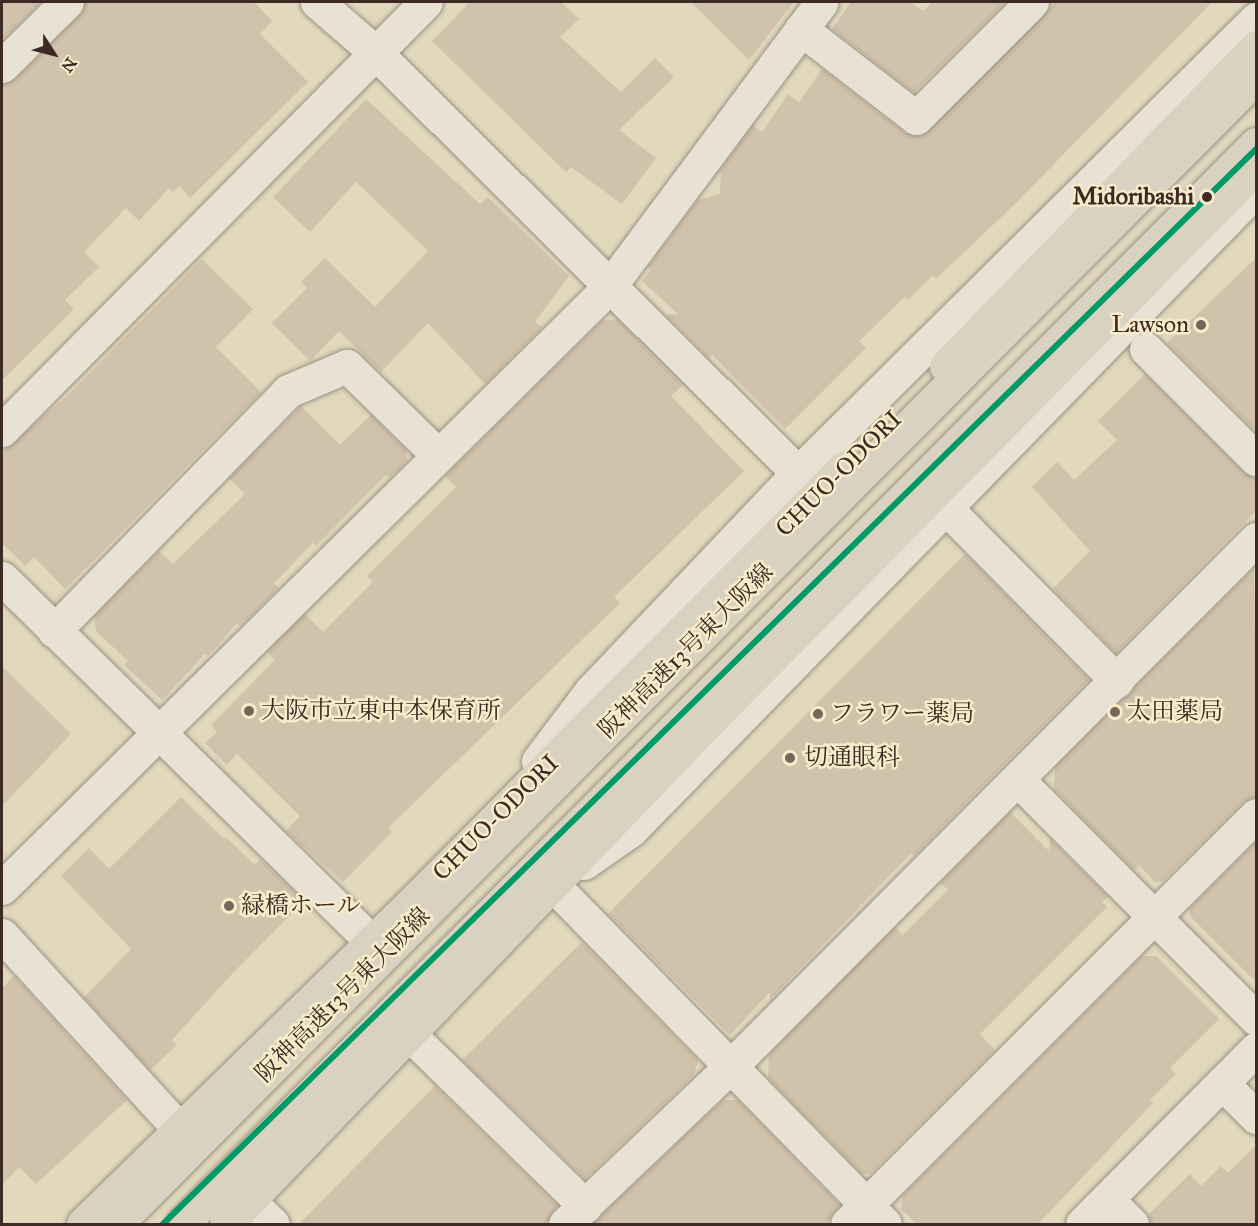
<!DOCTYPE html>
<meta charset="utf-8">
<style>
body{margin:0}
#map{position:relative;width:1258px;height:1226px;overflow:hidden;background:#e2d9bd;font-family:"IM FELL Great Primer","Noto Serif JP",serif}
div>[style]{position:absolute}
.building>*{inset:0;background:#d0c2ab}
.roads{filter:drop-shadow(0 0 2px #9a9282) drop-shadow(0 0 2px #9a9282)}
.street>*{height:33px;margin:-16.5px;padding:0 16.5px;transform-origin:16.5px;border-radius:16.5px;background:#e7e2d4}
.secondary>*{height:33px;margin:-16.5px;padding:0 16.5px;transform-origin:16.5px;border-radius:16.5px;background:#e7e2d4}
.primary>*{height:33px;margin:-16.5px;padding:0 16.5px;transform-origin:16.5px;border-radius:16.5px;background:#dad2c0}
.highway>*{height:33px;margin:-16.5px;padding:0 16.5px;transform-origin:16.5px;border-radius:16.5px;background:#dad2c0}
.metro-1>*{height:6px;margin:-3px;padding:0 3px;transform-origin:3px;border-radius:3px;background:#019a66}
.dots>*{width:16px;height:16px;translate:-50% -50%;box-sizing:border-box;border:3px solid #f6ecca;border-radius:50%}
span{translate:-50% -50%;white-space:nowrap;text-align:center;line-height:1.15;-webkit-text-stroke:5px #f6ecca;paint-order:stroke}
.stop-label{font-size:24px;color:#3e2a24;font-weight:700}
.right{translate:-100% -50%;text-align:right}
.poi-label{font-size:24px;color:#3e2a24}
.left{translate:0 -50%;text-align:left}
.street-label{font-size:24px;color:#3e2a24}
.frame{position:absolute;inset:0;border:3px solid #3e2a24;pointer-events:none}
.north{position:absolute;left:24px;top:24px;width:60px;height:60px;-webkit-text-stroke:4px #f6ecca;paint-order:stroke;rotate:126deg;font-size:16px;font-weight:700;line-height:24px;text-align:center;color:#3e2a24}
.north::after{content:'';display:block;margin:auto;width:21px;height:27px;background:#3e2a24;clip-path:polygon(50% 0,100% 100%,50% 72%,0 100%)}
</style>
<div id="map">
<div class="building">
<div style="clip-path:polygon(2px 2px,41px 2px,2px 40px)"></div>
<div style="clip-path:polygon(85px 2px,254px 2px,272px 21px,260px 34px,308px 82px,190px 198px,179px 186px,173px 192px,169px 188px,139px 221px,126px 208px,84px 252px,99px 267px,65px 300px,74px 309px,2px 380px,2px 84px,15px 79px,80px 15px)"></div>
<div style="clip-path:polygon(470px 2px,561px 2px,579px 19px,560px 37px,621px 92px,655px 58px,674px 77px,619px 130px,656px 158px,622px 204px,571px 167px,566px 172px,432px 41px)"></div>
<div style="clip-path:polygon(691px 2px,794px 2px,749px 60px)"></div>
<div style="clip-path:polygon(851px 2px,911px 2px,923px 11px,933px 2px,1006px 2px,914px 93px,832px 29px)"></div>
<div style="clip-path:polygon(1055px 2px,1212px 2px,1016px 203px,936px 279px,933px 275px,908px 300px,905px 297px,859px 341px,866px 348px,785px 429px,712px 355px,709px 358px,666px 315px,678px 314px,642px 281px,651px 269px,648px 267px,698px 200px,720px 194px,721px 169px,753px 125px,762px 132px,788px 94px,799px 102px,822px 69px,905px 133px,921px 136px)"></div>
<div style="clip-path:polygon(366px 99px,480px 204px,488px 197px,569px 276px,535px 322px,542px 327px,485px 384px,428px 323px,381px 372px,339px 331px,310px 361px,272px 323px,307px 288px,301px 282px,325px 258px,375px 307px,428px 251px,356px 182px,310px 232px,273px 197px)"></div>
<div style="clip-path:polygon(1257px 257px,1257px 433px,1167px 343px)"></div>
<div style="clip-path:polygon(202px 259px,253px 309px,216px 347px,261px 392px,65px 589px,34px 557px,25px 566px,2px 543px,2px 452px,67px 396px)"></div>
<div style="clip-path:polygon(617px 319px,683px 385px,671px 396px,744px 471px,614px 597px,620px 603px,388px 828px,392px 832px,343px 882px,286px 831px,300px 816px,237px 754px,227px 765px,205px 743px,217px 732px,211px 725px,275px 660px,267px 652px,305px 614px,323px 632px,373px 582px,367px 576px,456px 487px,445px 476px,602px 321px)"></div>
<div style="clip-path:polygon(1145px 374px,1243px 472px,1257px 477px,1257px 510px,1116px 653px,1053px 589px,1090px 551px,1032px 487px,1057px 462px,1074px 480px,1117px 440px,1098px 421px)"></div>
<div style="clip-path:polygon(301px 406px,340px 445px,371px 415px,407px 451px,407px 461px,389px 478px,386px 475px,316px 546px,313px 543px,274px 583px,279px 588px,240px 626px,237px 623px,208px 656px,205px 654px,162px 700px,124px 665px,128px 661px,96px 631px,94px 616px,159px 551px,173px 564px,245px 494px,229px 478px)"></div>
<div style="clip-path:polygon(965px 554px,1089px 680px,914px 856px,911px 853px,770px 1000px,770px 992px,730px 1035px,608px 914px)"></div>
<div style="clip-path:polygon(1254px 568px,1257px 797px,1243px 802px,1163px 881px,1155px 882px,1139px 866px,1134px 870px,1054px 789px,1055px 767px)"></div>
<div style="clip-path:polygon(2px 666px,71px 734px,2px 806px)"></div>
<div style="clip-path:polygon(181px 797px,224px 839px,226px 837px,255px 865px,260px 859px,304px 901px,231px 975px,172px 1040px,177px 1045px,150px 1070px,84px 997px,131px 949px,61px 876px,89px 848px,109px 869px)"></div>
<div style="clip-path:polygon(1010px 812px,1049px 851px,1050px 839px,1108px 897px,1102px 902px,1107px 907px,980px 1034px,995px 1050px,870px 1174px,862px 1174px,768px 1078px,769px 1054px,895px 927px,903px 935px,948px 890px,940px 883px)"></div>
<div style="clip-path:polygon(1257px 841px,1257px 983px,1190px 916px,1189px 909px)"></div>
<div style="clip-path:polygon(582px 942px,698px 1060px,694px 1075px,585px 1179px,462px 1060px)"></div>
<div style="clip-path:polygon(1142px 956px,1156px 956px,1219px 1019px,1170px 1068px,1176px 1074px,1150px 1100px,1153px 1103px,1038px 1224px,917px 1224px,901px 1209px,903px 1195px)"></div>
<div style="clip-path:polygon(14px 976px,127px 1100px,36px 1184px,19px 1167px,2px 1185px,2px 988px)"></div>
<div style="clip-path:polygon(435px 1086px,557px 1205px,547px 1224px,299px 1224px)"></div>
<div style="clip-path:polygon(723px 1100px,738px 1100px,840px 1205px,826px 1224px,592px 1224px)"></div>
<div style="clip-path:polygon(1257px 1144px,1257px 1224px,1150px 1224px,1148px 1215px,1190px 1174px,1201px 1186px,1221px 1166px,1228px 1173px)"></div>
</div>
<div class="roads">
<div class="street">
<div style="left:317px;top:2px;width:77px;rotate:40.8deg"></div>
<div style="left:375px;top:52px;width:597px;rotate:44.86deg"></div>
<div style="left:801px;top:29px;width:145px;rotate:37.7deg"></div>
<div style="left:916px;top:118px;width:164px;rotate:-45deg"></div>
<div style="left:2px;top:66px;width:91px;rotate:-44.6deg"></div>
<div style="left:1146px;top:349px;width:156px;rotate:45deg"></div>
<div style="left:2px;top:430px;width:602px;rotate:-45.27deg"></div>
<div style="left:944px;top:506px;width:246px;rotate:45.3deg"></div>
<div style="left:2px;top:578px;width:519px;rotate:44.53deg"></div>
<div style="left:54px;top:631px;width:335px;rotate:-45.7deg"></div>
<div style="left:288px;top:391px;width:64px;rotate:-23deg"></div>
<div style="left:347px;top:366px;width:127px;rotate:44.4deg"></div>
<div style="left:1018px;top:780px;width:337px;rotate:45.1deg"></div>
<div style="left:553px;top:885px;width:474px;rotate:45.6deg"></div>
<div style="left:2px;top:888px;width:856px;rotate:-44.72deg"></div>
<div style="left:610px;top:286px;width:354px;rotate:-53.3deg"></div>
<div style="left:2px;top:935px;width:265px;rotate:47.6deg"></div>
<div style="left:410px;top:1035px;width:245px;rotate:44.3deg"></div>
<div style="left:1223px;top:1084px;width:47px;rotate:45deg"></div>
<div style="left:1108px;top:1200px;width:34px;rotate:45deg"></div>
<div style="left:249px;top:1201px;width:33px;rotate:44deg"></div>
<div style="left:565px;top:1224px;width:232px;rotate:-43.6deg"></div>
<div style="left:733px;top:1064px;width:741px;rotate:-45.11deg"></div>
<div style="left:847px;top:1224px;width:578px;rotate:-45deg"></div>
</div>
<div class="secondary">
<div style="left:538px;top:761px;width:88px;rotate:-52.9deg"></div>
<div style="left:591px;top:691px;width:301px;rotate:-46.5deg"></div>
<div style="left:798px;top:473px;width:645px;rotate:-44.75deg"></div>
<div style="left:584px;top:863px;width:57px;rotate:-35.1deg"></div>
<div style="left:631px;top:830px;width:895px;rotate:-45.68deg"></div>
<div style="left:1082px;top:1224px;width:247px;rotate:-45.2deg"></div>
</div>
<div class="primary">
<div style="left:946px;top:366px;width:445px;rotate:-45.8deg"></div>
<div style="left:83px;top:1224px;width:457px;rotate:-44.3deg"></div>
<div style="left:410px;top:905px;width:616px;rotate:-45.2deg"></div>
<div style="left:226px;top:1224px;width:702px;rotate:-46.16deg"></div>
<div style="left:712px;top:718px;width:774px;rotate:-45.37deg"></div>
</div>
<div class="highway">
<div style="left:116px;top:1224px;width:1617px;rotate:-45.18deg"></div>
<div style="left:182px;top:1224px;width:1523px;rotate:-45.16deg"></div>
</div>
</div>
<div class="metro-1">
<div style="left:163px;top:1224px;width:1533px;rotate:-44.52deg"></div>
</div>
<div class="dots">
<div style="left:1207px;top:197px;background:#3e2a24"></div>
<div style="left:1201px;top:325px;background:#77675a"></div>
<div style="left:249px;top:711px;background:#77675a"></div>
<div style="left:1115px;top:712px;background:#77675a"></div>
<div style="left:818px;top:714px;background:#77675a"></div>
<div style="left:790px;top:758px;background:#77675a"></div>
<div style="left:229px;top:906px;background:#77675a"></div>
</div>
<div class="stop-label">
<span class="right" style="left:1194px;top:197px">Midoribashi</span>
</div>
<div class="poi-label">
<span class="right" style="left:1189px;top:325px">Lawson</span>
<span class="left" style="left:261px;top:711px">大阪市立東中本保育所</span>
<span class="left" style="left:1127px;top:712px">太田薬局</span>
<span class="left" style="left:830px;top:714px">フラワー薬局</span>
<span class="left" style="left:804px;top:758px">切通眼科</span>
<span class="left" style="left:241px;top:906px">緑橋ホール</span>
</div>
<div class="street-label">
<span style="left:839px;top:474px;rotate:-45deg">CHUO-ODORI</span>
<span style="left:686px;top:651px;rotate:-45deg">阪神高速13号東大阪線</span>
<span style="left:496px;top:818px;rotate:-45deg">CHUO-ODORI</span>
<span style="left:343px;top:995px;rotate:-45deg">阪神高速13号東大阪線</span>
</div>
<div class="frame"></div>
<div class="north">N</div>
</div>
